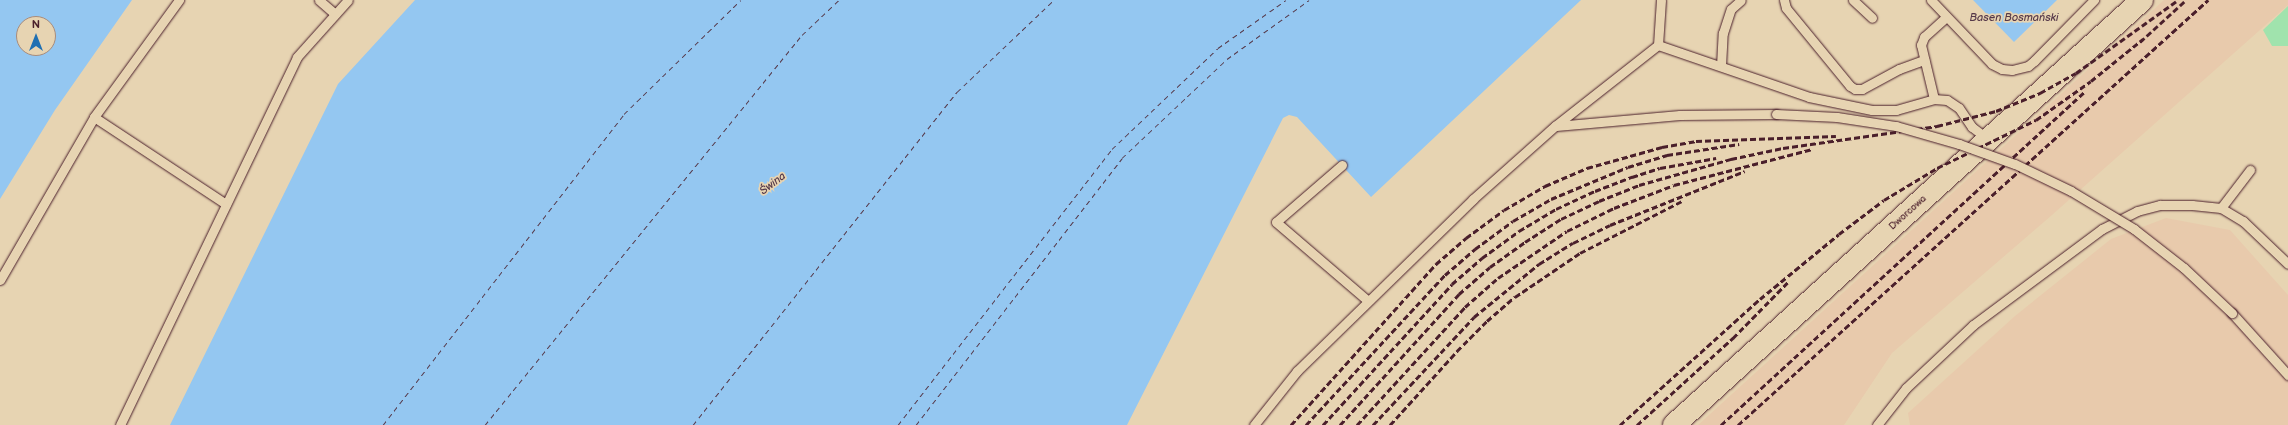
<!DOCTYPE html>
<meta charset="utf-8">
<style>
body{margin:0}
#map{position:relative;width:2288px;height:425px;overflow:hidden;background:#e7d4b2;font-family:"Balsamiq Sans",sans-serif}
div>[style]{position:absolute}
.built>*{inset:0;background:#e8caac}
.green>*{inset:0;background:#a0e3ad}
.water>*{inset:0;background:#94c7f1}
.ferry>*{height:1px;margin-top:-0.5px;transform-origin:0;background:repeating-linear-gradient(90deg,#553849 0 5px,transparent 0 9px)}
.roads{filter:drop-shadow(0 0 1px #4a1f2b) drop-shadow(0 0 1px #4a1f2b)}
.lane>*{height:9px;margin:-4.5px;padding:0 4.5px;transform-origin:4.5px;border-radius:4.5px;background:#e7d4b2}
.secondary>*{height:22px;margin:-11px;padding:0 11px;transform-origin:11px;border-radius:11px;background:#e7d4b2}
.rail>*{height:3px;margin-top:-1.5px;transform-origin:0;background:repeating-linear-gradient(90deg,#4a1f2b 0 6px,transparent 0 9px)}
.bridges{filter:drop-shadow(0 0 1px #4a1f2b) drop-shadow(0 0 1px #4a1f2b)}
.lane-bridge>*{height:9px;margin:-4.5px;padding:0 4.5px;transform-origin:4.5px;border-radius:4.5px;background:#e7d4b2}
span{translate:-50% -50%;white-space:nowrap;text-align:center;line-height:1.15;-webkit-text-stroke:3.5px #e7d4b2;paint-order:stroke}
.street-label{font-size:10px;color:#4a1f2b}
.water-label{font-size:11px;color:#553849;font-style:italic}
.north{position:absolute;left:16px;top:16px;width:40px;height:40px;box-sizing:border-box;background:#e7d4b2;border:1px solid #a88c7c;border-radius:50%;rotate:0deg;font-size:11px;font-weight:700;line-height:16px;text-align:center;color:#4a1f2b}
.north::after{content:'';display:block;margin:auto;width:14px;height:18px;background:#1f6fb2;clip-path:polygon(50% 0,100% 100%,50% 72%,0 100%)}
</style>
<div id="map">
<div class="built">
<div style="clip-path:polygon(2164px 0,2288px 0,2288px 5px,2052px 215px,1892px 353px,1844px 425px,1698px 425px)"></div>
<div style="clip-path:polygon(2166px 218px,2230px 230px,2288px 295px,2288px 425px,1910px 425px,1908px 413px,2015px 316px,2111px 239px)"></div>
</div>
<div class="green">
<div style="clip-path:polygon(2288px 6px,2288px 46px,2272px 46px,2263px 30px)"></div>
</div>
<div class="water">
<div style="clip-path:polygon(evenodd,0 0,132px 0,55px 110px,0 199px,0 0,24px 24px,48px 24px,48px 48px,24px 48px,24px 24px)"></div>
<div style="clip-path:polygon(415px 0,1581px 0,1371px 197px,1297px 117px,1289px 115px,1283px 118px,1127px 425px,170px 425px,338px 84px)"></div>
<div style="clip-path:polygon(1973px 0,2057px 0,2014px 42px)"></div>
</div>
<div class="ferry">
<div style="left:383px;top:425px;width:393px;rotate:-52.2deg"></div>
<div style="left:624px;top:114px;width:163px;rotate:-44.3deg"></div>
<div style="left:485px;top:425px;width:503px;rotate:-50.9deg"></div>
<div style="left:802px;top:35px;width:51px;rotate:-43.4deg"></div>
<div style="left:693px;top:425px;width:425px;rotate:-51.6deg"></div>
<div style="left:957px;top:92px;width:134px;rotate:-43.5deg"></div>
<div style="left:898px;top:425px;width:349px;rotate:-52.2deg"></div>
<div style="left:1112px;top:149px;width:146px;rotate:-43.6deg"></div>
<div style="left:1218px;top:48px;width:83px;rotate:-35.2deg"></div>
<div style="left:916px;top:425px;width:337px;rotate:-52.3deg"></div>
<div style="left:1122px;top:158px;width:144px;rotate:-43.3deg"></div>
<div style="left:1227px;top:59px;width:101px;rotate:-35.7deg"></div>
</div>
<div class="roads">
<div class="lane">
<div style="left:319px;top:0;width:21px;rotate:41deg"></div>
<div style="left:1784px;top:0;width:8px;rotate:76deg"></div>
<div style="left:1786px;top:8px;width:101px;rotate:50.6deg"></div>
<div style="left:1850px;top:86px;width:6px;rotate:31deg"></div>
<div style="left:1855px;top:89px;width:7px"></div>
<div style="left:1862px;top:89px;width:42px;rotate:-28.4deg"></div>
<div style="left:1899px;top:69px;width:27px;rotate:-20deg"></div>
<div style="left:1853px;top:0;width:26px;rotate:43deg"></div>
<div style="left:1931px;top:0;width:88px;rotate:46.4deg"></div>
<div style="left:1992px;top:64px;width:11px;rotate:27deg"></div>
<div style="left:2002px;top:69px;width:10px;rotate:6deg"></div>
<div style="left:2012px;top:70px;width:16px;rotate:-14deg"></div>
<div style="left:2028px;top:66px;width:8px;rotate:-40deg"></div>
<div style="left:2034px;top:61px;width:86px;rotate:-45.5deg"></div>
<div style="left:1658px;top:45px;width:45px;rotate:-86.2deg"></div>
<div style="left:1721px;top:66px;width:33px;rotate:-87deg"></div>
<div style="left:1723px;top:33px;width:25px;rotate:-72deg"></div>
<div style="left:1731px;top:9px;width:13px;rotate:-42deg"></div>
<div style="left:1934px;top:99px;width:56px;rotate:-103.5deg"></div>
<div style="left:1921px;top:45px;width:9px;rotate:-69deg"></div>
<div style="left:1924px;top:37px;width:30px;rotate:-42deg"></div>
<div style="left:94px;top:117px;width:158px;rotate:33.4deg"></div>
<div style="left:1556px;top:126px;width:124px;rotate:-5.1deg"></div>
<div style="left:1680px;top:115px;width:96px;rotate:-0.6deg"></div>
<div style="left:1342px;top:165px;width:87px;rotate:139.2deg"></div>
<div style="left:1276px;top:222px;width:120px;rotate:40.6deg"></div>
<div style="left:2221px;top:208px;width:48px;rotate:-52.7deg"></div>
<div style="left:0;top:280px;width:188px;rotate:-60deg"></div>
<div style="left:94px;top:117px;width:145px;rotate:-54deg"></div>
<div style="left:2232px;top:313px;width:84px;rotate:47.9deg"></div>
<div style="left:120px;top:425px;width:408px;rotate:-64.3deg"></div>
<div style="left:297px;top:57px;width:76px;rotate:-48.2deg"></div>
<div style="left:1254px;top:425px;width:69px;rotate:-51.5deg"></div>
<div style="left:1297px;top:371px;width:246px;rotate:-44.3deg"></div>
<div style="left:1473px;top:199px;width:110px;rotate:-41.7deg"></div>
<div style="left:1555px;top:126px;width:131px;rotate:-38.2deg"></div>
<div style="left:1658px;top:45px;width:160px;rotate:19deg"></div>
<div style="left:1809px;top:97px;width:64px;rotate:11.7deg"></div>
<div style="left:1872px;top:110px;width:24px"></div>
<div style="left:1896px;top:110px;width:40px;rotate:-16deg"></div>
<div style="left:1934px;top:99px;width:13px;rotate:4deg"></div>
<div style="left:1947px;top:100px;width:14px;rotate:34deg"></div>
<div style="left:1959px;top:108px;width:23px;rotate:56deg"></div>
<div style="left:1972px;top:127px;width:20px;rotate:37deg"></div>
<div style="left:1877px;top:425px;width:47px;rotate:-51.9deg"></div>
<div style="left:1906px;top:388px;width:92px;rotate:-43.2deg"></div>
<div style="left:1973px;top:325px;width:161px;rotate:-36.7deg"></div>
<div style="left:2102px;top:229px;width:39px;rotate:-27deg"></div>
<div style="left:2137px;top:211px;width:24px;rotate:-15deg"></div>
<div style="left:2160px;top:205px;width:32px"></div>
<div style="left:2192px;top:205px;width:29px;rotate:6deg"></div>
<div style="left:2221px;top:208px;width:26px;rotate:31deg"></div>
<div style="left:2243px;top:221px;width:62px;rotate:43.7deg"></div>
</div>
<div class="secondary">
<div style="left:1674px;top:425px;width:632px;rotate:-42.24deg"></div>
</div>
</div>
<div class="rail">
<div style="left:2140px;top:42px;width:62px;rotate:-42.4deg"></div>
<div style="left:1291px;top:425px;width:217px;rotate:-48deg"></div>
<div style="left:1436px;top:264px;width:40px;rotate:-41deg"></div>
<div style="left:1466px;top:238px;width:47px;rotate:-36.4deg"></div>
<div style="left:1504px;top:210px;width:48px;rotate:-30.3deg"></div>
<div style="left:1545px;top:186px;width:46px;rotate:-23.2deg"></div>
<div style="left:1587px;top:168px;width:78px;rotate:-15.6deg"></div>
<div style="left:1662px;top:147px;width:35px;rotate:-10deg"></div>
<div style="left:1696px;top:141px;width:140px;rotate:-2deg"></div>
<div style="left:1306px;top:425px;width:205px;rotate:-47.2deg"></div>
<div style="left:1445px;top:275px;width:40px;rotate:-41deg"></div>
<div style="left:1475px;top:249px;width:47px;rotate:-36.4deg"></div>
<div style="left:1513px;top:221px;width:44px;rotate:-30.1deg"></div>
<div style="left:1551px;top:199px;width:83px;rotate:-22.6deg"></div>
<div style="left:1628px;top:167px;width:41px;rotate:-17.1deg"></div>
<div style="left:1667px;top:155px;width:73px;rotate:-8.7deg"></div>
<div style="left:1323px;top:425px;width:191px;rotate:-47.5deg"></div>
<div style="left:1452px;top:284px;width:40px;rotate:-41deg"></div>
<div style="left:1482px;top:258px;width:46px;rotate:-36.1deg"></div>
<div style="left:1519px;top:231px;width:43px;rotate:-30.7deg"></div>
<div style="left:1556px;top:209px;width:43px;rotate:-24.8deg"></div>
<div style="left:1595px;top:191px;width:40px;rotate:-21deg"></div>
<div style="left:1632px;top:177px;width:29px;rotate:-18deg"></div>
<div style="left:1660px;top:168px;width:57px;rotate:-10.1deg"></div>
<div style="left:1340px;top:425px;width:177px;rotate:-47.7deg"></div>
<div style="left:1459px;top:294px;width:41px;rotate:-41.1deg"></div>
<div style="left:1490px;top:267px;width:43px;rotate:-35.5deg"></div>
<div style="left:1525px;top:242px;width:43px;rotate:-32.6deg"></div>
<div style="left:1561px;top:219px;width:42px;rotate:-25.3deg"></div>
<div style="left:1599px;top:201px;width:43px;rotate:-21.8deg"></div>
<div style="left:1639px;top:185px;width:96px;rotate:-15.8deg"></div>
<div style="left:1731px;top:159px;width:53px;rotate:-11.9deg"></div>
<div style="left:1783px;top:148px;width:156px;rotate:-8.1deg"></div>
<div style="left:1937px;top:126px;width:61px;rotate:-14.3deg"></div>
<div style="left:1996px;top:111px;width:48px;rotate:-22.2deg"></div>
<div style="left:2040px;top:93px;width:41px;rotate:-29.1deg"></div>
<div style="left:2076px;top:73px;width:125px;rotate:-35.6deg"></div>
<div style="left:1357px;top:425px;width:160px;rotate:-47.5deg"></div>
<div style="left:1465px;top:307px;width:44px;rotate:-41.3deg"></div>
<div style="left:1498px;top:278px;width:83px;rotate:-34.3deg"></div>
<div style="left:1567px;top:231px;width:52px;rotate:-26.1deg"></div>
<div style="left:1614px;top:208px;width:64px;rotate:-21deg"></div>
<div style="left:1674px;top:185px;width:143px;rotate:-14.6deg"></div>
<div style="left:1373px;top:425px;width:148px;rotate:-46.9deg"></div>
<div style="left:1474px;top:317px;width:84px;rotate:-39.2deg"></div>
<div style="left:1539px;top:264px;width:40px;rotate:-32deg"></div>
<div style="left:1573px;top:243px;width:41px;rotate:-25.9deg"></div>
<div style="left:1610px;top:225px;width:145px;rotate:-21.8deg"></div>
<div style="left:1390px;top:425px;width:100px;rotate:-47.8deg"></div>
<div style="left:1457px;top:351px;width:42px;rotate:-45deg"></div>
<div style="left:1487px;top:321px;width:37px;rotate:-41deg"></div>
<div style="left:1515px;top:297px;width:78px;rotate:-34.1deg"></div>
<div style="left:1580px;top:253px;width:114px;rotate:-27deg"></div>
<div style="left:1620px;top:425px;width:188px;rotate:-42deg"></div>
<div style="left:1760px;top:299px;width:102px;rotate:-39.4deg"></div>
<div style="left:1839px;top:234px;width:56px;rotate:-37.1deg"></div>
<div style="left:1884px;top:200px;width:62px;rotate:-31.1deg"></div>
<div style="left:1937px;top:168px;width:110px;rotate:-25.9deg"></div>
<div style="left:2036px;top:120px;width:67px;rotate:-35.3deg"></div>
<div style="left:2091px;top:81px;width:67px;rotate:-38.9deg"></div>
<div style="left:1637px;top:425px;width:130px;rotate:-42.2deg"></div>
<div style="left:1733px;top:338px;width:78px;rotate:-45.5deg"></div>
<div style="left:1721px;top:425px;width:493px;rotate:-42.5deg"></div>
<div style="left:1738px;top:425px;width:634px;rotate:-42.12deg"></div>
</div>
<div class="bridges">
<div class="lane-bridge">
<div style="left:1776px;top:114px;width:61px;rotate:2.8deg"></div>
<div style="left:1837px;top:117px;width:60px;rotate:8.7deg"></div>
<div style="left:1896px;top:126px;width:66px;rotate:15.9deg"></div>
<div style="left:1959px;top:144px;width:59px;rotate:19.7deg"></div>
<div style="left:2015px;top:164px;width:62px;rotate:25.7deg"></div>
<div style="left:2071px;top:191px;width:74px;rotate:31.1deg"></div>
<div style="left:2134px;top:229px;width:63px;rotate:38deg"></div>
<div style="left:2184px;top:268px;width:66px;rotate:43.2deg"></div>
</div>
</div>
<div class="street-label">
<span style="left:1908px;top:213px;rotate:-42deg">Dworcowa</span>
</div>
<div class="water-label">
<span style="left:2014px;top:18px">Basen Bosmański</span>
<span style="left:773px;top:184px;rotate:-37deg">Świna</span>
</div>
<div class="north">N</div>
</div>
